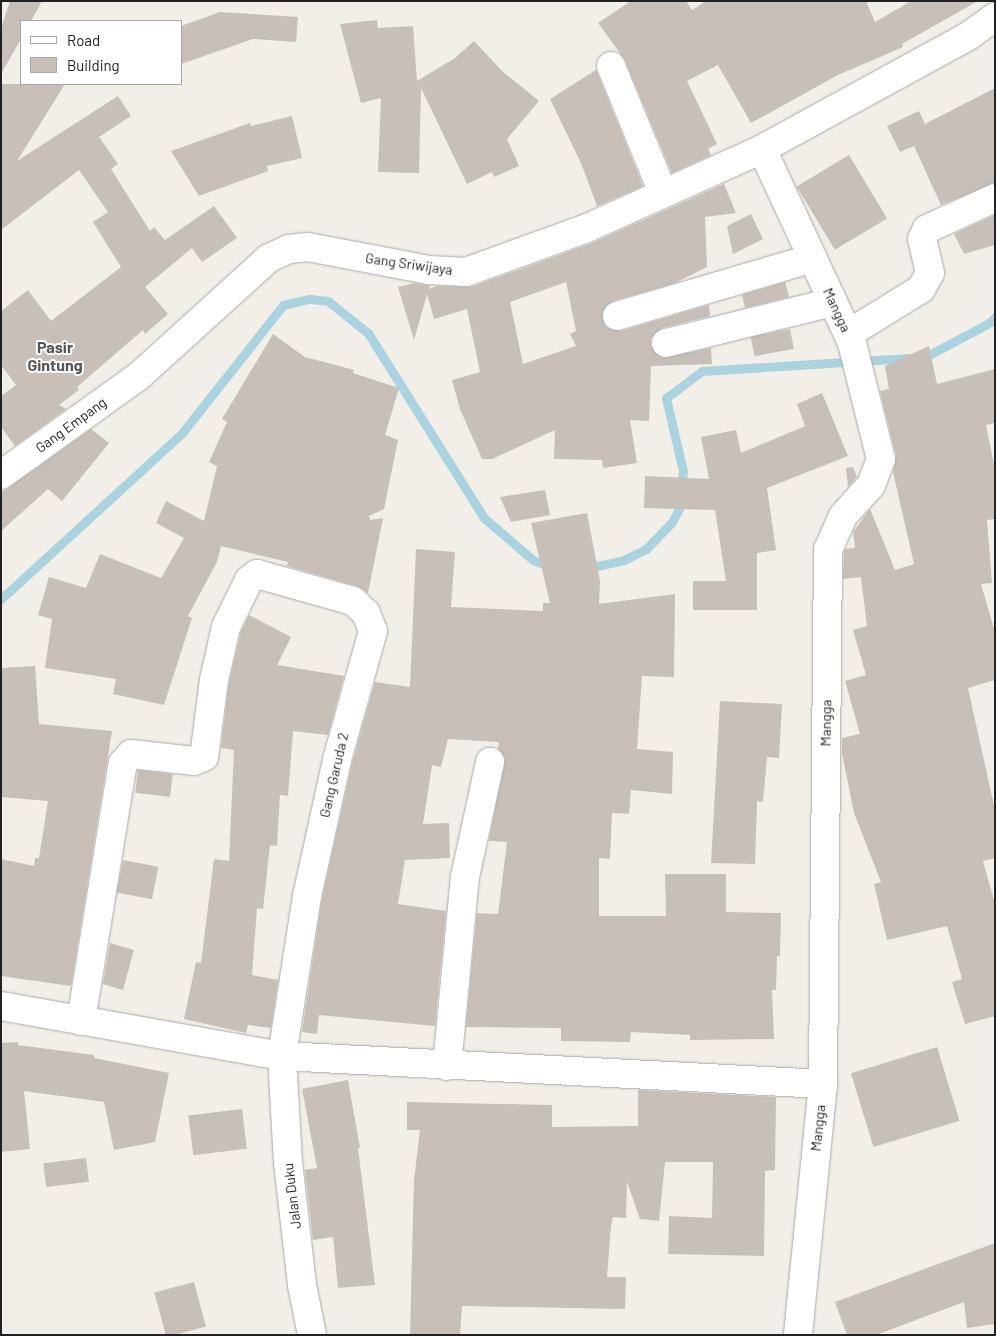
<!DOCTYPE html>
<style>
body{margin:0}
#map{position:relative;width:996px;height:1336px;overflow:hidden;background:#f2efe9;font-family:Barlow,sans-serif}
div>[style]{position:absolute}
.stream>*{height:9px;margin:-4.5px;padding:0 4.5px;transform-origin:4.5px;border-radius:4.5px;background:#aad3df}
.building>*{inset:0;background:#c7bfb8;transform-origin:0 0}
.roads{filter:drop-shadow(0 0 1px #a9a9a9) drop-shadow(0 0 1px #a9a9a9)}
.minor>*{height:28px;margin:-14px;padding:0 14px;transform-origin:14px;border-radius:14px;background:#fff}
span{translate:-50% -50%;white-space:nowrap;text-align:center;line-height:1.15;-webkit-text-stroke:4px #fff;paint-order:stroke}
.street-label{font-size:14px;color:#222}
.quarter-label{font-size:16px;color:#555;font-weight:700}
.frame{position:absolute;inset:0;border:2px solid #222;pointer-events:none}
.legend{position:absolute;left:20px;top:20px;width:162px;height:65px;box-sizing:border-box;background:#fff;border:1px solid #a7a7a7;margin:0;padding:6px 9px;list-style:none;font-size:15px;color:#222}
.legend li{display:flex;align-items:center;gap:10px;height:25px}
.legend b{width:25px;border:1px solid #a7a7a7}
</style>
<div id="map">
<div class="stream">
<div style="left:587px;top:568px;width:38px;rotate:-12deg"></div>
<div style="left:624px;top:560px;width:25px;rotate:-27deg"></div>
<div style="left:646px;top:549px;width:37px;rotate:-46deg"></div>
<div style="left:672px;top:522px;width:15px;rotate:-62deg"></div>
<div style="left:679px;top:509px;width:38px;rotate:-84deg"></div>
<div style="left:683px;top:471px;width:75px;rotate:-103.1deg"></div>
<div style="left:666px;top:398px;width:45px;rotate:-36.9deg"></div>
<div style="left:702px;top:371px;width:223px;rotate:-3.6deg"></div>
<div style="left:925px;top:357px;width:72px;rotate:-28deg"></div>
<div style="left:989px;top:323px;width:8px;rotate:-45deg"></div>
<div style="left:1px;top:599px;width:246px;rotate:-42.5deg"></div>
<div style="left:182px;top:433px;width:163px;rotate:-51.7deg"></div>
<div style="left:283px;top:305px;width:28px;rotate:-13deg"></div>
<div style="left:310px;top:299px;width:18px;rotate:6deg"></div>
<div style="left:328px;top:301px;width:51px;rotate:38.7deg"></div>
<div style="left:368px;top:333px;width:218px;rotate:57.9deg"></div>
<div style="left:484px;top:518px;width:65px;rotate:40.6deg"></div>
<div style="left:533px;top:560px;width:19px;rotate:21deg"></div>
</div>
<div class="building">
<div style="clip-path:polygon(10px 1px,42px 1px,31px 21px,21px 21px,21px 39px,1px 74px,1px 28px)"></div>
<div style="clip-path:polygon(631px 1px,686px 1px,692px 10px,706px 1px,866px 1px,875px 22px,911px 1px,978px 1px,902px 44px,903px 47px,838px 75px,751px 123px,718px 65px,687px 81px,717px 144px,708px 149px,711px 155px,672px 173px,625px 60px,598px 23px)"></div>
<div style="clip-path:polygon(220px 12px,298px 17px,296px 42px,253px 39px,181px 64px,181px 26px)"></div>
<div style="clip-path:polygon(377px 20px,378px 28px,413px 26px,417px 81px,455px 58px,474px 41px,502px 71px,539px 101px,507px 139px,519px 166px,494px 177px,492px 172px,467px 184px,421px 88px,419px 173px,378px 172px,381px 98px,361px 103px,340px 24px)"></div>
<div style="clip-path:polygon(596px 70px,643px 186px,597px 206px,581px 163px,550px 99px)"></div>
<div style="clip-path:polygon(1px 84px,65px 84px,17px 161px,118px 96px,131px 116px,99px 137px,118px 164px,111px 169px,150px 231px,154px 227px,165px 240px,214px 206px,237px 238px,202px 262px,192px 248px,145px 287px,168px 314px,145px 334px,143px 330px,77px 387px,79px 390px,59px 405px,66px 409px,15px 446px,1px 427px,1px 396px,16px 385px,1px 365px,1px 311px,28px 290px,51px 321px,121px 267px,93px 222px,108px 212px,79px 170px,1px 230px)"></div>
<div style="clip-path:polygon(995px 88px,995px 183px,941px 205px,914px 146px,900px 152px,887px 126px,919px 111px,925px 124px)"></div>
<div style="clip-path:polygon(292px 116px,302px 158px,267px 166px,268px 171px,199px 196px,171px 151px,250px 123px,251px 126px)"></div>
<div style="left:849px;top:155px;width:74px;height:61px;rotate:59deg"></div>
<div style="clip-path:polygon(evenodd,724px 184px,736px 213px,705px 217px,707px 267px,675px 283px,613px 301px,602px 312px,606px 327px,621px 331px,709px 305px,710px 316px,662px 328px,651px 338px,651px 347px,662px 358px,711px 348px,712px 364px,651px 366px,649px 421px,630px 420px,637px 463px,603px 468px,602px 460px,554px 459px,555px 430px,492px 459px,482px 459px,460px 409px,452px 380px,480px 372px,467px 309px,434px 319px,427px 294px,414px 340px,398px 287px,414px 283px,430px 286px,429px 289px,437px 286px,471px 287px,590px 244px,724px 184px,566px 282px,576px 331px,570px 334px,576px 346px,523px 364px,510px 302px,566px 282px)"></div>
<div style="clip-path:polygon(751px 214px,763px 239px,733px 254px,727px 226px)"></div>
<div style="clip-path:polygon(995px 215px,995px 245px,964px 254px,954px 234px)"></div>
<div style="clip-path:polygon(785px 282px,789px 297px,745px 308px,742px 295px)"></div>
<div style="left:790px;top:329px;width:20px;height:40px;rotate:79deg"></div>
<div style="clip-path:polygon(273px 334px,305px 357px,354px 370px,353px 373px,399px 388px,385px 435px,398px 440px,384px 509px,369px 516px,370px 520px,383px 518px,368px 593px,357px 586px,287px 566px,288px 562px,221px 546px,217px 562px,188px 616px,192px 618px,164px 705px,113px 694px,116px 679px,45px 668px,52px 619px,38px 615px,49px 577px,86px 588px,100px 554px,161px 578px,184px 538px,156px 523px,166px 501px,204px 521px,217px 466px,209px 462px,227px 422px,222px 419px)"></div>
<div style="clip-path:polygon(929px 346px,937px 384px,995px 369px,995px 423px,986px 425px,995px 470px,995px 519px,987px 520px,992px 583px,981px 584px,995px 632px,995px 680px,968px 688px,995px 810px,995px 858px,983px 861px,995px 904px,995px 1016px,965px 1024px,952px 982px,962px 979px,947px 926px,887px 940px,874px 884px,881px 882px,854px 813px,842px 753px,842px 738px,860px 734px,845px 681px,866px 675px,853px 630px,867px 626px,861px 577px,843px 579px,844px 552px,845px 549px,855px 548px,853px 532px,870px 509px,895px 570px,914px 564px,893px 472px,896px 455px,880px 391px,889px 389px,885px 366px)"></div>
<div style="clip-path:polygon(822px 393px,848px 456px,767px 488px,776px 550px,757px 553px,757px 610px,693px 610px,693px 581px,726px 581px,715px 510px,644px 508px,645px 476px,709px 479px,701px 437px,736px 430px,741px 453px,805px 426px,797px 404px)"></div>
<div style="clip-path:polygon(91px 429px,109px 443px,62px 501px,48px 489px,1px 531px,1px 493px)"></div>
<div style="clip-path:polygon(853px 467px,857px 477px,848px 487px,846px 468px)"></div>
<div style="clip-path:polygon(545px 490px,550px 515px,511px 522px,500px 497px)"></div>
<div style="clip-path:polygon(587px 513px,600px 581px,599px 604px,675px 594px,674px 677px,642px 676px,637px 749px,673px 752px,672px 794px,631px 790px,629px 814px,612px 813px,610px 859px,599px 858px,599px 916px,666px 916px,665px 874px,726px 874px,726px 912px,781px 913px,780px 956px,777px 956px,776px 990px,772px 990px,774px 1039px,690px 1040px,690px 1035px,631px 1032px,630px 1042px,561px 1041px,561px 1028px,466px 1027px,477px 913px,498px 914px,507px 842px,489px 841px,505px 758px,498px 749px,499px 742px,448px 739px,441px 767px,432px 765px,423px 824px,449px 823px,450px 858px,405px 860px,398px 904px,446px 911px,435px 1026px,319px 1015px,317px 1034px,302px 1032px,322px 899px,352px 764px,375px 682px,410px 687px,416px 549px,455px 552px,451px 607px,543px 611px,543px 603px,550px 603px,531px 523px)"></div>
<div style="clip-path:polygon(249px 615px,291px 637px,277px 665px,344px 676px,328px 735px,293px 731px,288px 796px,280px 795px,277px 846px,270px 845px,263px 909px,257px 908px,252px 975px,278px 980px,271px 1028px,248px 1025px,246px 1033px,184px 1019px,196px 962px,201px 963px,214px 859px,229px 861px,234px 750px,221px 748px,229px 683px,241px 632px)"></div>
<div style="clip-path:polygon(35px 666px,39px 724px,112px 731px,71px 986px,1px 976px,1px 859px,34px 866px,35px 858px,39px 858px,48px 801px,1px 797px,1px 668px)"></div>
<div style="clip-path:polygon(720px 701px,782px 704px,779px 758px,767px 757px,763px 802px,757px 801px,755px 864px,711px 863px)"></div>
<div style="left:138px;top:770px;width:35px;height:23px;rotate:7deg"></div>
<div style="left:123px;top:860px;width:36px;height:33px;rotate:11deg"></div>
<div style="clip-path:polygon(110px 943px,134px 950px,123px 990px,103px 984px)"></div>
<div style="clip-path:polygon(18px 1042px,18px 1045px,94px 1055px,94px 1058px,169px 1073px,155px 1142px,114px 1150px,104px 1102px,24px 1091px,30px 1149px,1px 1152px,1px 1043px)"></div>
<div style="left:937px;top:1047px;width:77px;height:90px;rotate:73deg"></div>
<div style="clip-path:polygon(348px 1080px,360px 1148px,358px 1148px,375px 1285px,338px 1288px,333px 1237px,313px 1240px,305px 1170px,317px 1168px,302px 1089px)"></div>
<div style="clip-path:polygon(638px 1090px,776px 1097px,775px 1170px,765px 1171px,764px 1256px,668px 1254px,669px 1216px,712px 1218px,713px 1162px,665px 1162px,659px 1221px,640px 1219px,627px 1182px,626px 1218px,613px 1217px,611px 1226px,607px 1277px,626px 1277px,625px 1309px,462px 1306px,460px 1335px,410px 1335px,414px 1180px,420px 1130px,407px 1130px,407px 1102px,552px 1105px,552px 1127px,638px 1126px)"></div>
<div style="left:242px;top:1109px;width:40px;height:54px;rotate:83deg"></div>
<div style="left:86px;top:1158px;width:24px;height:43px;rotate:83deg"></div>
<div style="clip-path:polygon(995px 1243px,995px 1324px,967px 1328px,964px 1302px,876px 1335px,847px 1335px,835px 1302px)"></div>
<div style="left:194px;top:1282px;width:46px;height:41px;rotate:75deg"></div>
</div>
<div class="roads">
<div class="minor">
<div style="left:611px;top:66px;width:137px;rotate:67.7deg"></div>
<div style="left:762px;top:149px;width:214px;rotate:65.1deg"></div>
<div style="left:852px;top:343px;width:120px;rotate:76deg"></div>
<div style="left:881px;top:459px;width:28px;rotate:111deg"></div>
<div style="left:871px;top:485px;width:42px;rotate:132.1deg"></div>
<div style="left:843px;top:516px;width:36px;rotate:114deg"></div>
<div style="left:828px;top:549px;width:535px;rotate:90.54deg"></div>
<div style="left:823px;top:1084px;width:252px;rotate:95.7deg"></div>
<div style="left:617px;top:316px;width:204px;rotate:-16.5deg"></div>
<div style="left:848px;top:334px;width:86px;rotate:-31.7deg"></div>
<div style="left:921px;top:289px;width:18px;rotate:-61deg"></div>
<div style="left:930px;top:273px;width:35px;rotate:-103deg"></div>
<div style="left:922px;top:239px;width:11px;rotate:-63deg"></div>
<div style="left:927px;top:229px;width:75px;rotate:-24.5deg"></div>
<div style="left:666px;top:343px;width:172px;rotate:-13.8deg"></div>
<div style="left:1px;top:475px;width:171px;rotate:-35.7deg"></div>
<div style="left:140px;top:375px;width:174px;rotate:-42.2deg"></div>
<div style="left:269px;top:258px;width:22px;rotate:-24deg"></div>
<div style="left:289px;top:249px;width:19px;rotate:-6deg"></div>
<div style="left:308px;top:247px;width:123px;rotate:10.8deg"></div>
<div style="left:429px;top:270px;width:37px;rotate:3deg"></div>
<div style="left:466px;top:272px;width:127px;rotate:-19.9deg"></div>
<div style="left:585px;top:229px;width:194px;rotate:-24.3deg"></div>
<div style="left:762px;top:149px;width:237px;rotate:-28.7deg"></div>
<div style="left:970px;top:35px;width:31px;rotate:-36deg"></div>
<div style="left:1px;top:1006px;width:285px;rotate:10.1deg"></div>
<div style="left:282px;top:1056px;width:542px;rotate:2.96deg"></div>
<div style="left:81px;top:1021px;width:261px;rotate:-80.8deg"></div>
<div style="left:123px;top:763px;width:12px;rotate:-48deg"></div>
<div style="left:131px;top:754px;width:63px;rotate:6.3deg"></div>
<div style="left:194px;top:761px;width:11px;rotate:-22deg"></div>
<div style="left:204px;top:757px;width:78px;rotate:-82.6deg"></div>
<div style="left:214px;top:680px;width:54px;rotate:-77.2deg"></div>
<div style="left:226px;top:627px;width:52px;rotate:-63.9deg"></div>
<div style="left:249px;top:580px;width:10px;rotate:-37deg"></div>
<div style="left:257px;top:574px;width:100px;rotate:15.7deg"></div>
<div style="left:353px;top:601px;width:18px;rotate:43deg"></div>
<div style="left:366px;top:613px;width:19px;rotate:69deg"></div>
<div style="left:373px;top:631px;width:134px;rotate:105.6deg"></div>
<div style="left:337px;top:760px;width:139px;rotate:102.4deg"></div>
<div style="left:307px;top:896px;width:162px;rotate:98.9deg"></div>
<div style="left:282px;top:1056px;width:106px;rotate:86.8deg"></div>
<div style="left:288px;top:1162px;width:124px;rotate:83.5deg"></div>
<div style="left:302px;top:1285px;width:51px;rotate:78.7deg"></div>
<div style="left:447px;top:1066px;width:190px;rotate:-84.6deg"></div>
<div style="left:465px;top:877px;width:118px;rotate:-77.7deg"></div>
</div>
</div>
<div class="street-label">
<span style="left:409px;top:264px;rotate:8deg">Gang Sriwijaya</span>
<span style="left:837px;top:310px;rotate:65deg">Mangga</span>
<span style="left:71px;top:425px;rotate:-36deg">Gang Empang</span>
<span style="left:826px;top:723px;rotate:-89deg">Mangga</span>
<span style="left:334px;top:775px;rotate:-77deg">Gang Garuda 2</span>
<span style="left:818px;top:1128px;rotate:-84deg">Mangga</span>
<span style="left:292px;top:1196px;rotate:-97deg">Jalan Duku</span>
</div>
<div class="quarter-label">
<span style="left:55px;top:356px">Pasir<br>Gintung</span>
</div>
<div class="frame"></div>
<ul class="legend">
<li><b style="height:6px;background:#fff"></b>Road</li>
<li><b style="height:14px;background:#c7bfb8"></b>Building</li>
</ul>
</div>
